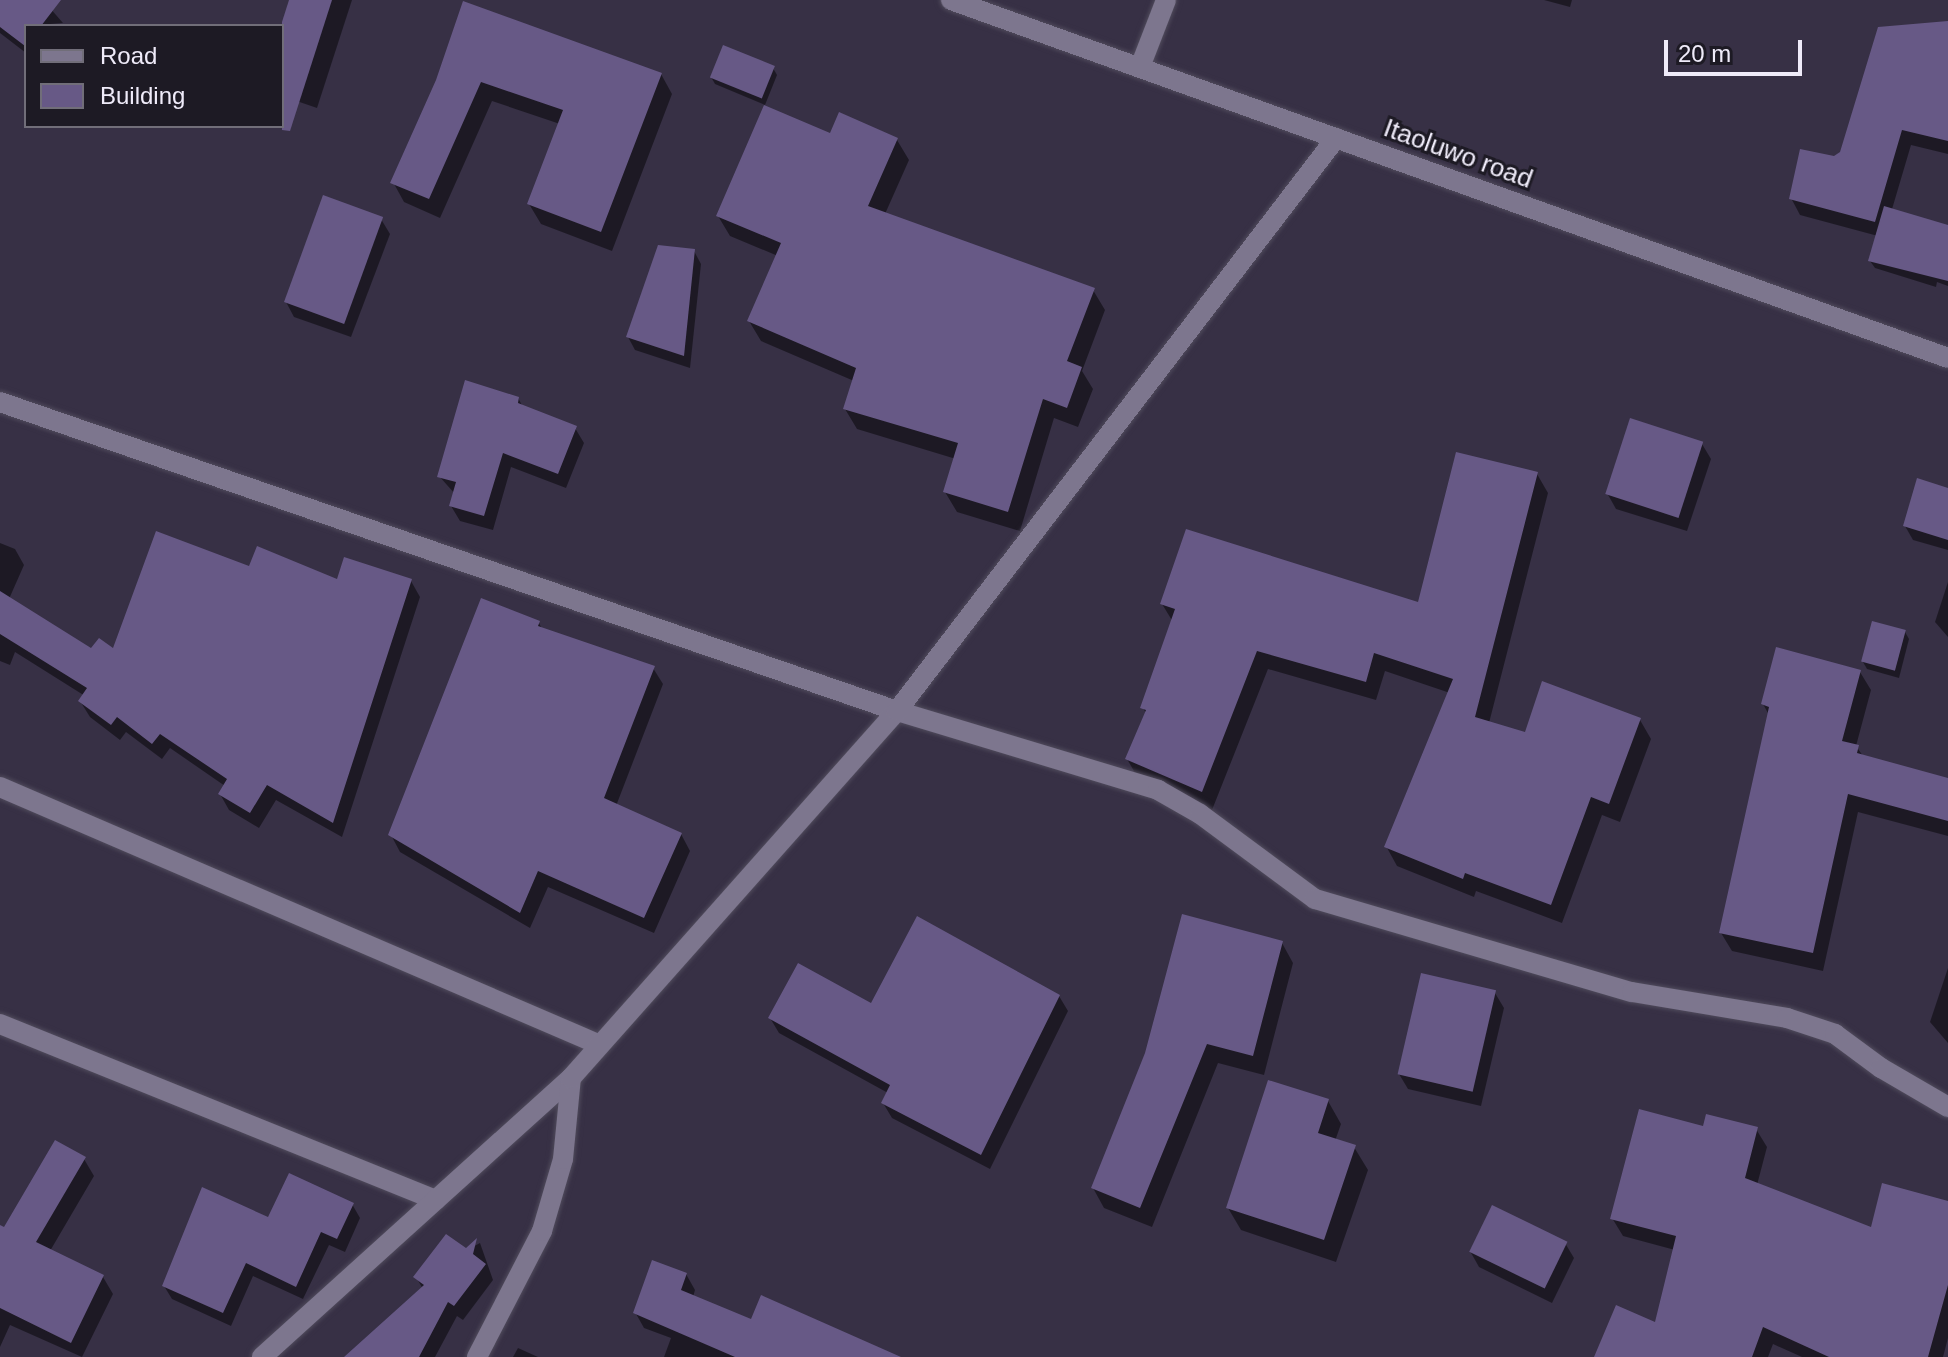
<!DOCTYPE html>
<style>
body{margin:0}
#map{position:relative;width:1948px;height:1357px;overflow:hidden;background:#373045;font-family:Helvetica,sans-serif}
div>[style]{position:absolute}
.shadow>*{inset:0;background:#0007}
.building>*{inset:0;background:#675986;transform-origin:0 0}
.roads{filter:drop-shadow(0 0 2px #504b5c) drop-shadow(0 0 2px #504b5c)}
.street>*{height:20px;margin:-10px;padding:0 10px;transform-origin:10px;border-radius:10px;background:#7d768e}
.secondary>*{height:20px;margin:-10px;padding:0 10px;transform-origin:10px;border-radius:10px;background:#7d768e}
span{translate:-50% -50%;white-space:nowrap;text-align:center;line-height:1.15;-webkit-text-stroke:6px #1d1a24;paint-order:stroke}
.street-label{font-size:26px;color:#efebf9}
.legend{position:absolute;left:24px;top:24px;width:260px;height:104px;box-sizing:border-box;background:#1d1a24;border:2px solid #716e79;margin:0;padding:10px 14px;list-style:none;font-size:24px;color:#efebf9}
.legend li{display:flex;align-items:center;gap:16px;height:40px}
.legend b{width:40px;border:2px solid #716e79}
.scale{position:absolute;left:1664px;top:40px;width:138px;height:36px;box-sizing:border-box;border:4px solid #efebf9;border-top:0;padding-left:10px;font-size:24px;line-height:28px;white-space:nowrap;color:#efebf9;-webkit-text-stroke:6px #1d1a24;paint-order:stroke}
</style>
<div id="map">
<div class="shadow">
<div style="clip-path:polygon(0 0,43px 0,63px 23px,26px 26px,26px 53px,0 33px)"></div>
<div style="clip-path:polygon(291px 0,352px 0,317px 108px,282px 96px,282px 28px)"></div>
<div style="clip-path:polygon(1544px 0,1572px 0,1570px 7px)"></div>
<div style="clip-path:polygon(1948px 23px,1948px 154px,1911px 145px,1890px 216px,1948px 235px,1948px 286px,1937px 282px,1936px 287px,1875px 268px,1870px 261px,1878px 236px,1800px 215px,1791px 198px,1842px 154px)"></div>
<div style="clip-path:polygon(773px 68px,777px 75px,765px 105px,715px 84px,711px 77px)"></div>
<div style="clip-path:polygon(661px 74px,672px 94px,612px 251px,541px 224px,529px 204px,560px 124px,492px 101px,440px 218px,404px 202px,393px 182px,438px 81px)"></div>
<div style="clip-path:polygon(831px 136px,897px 140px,909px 160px,885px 214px,1093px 290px,1105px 310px,1082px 371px,1093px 389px,1078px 427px,1054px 418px,1020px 531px,957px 512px,945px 492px,956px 459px,857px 429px,845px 409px,854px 381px,761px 341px,749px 321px,778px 256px,730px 236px,718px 216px)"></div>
<div style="clip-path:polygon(381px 219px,390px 234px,351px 337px,294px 317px,286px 302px)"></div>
<div style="clip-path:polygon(694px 251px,701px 264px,690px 368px,635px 350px,628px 337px)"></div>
<div style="clip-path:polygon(518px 398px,523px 407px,575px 428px,584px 443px,566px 488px,511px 467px,493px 530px,460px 521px,451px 506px,455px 494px,439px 476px)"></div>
<div style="clip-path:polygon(1702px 444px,1711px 459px,1687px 531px,1616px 509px,1607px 493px)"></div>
<div style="clip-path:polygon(1537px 474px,1548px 493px,1489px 723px,1527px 734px,1640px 720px,1651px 739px,1620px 822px,1602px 815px,1562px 923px,1476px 891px,1474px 897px,1397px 866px,1386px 846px,1450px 693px,1385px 671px,1376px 700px,1268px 669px,1212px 810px,1138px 778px,1127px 759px,1147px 715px,1143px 708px,1173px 622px,1162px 604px,1419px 605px)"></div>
<div style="clip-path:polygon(1948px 490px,1948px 550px,1913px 540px,1905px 526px)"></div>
<div style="clip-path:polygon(0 543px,15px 549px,24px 565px,9px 599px,92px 650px,114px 652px,250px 568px,338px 582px,411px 581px,420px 597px,342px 837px,276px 800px,259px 828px,229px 810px,220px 794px,225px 786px,170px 748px,162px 759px,126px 732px,120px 740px,90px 717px,80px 701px,85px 696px,15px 652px,10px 665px,0 661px)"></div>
<div style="clip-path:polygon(1948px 582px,1948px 637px,1935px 622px)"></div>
<div style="clip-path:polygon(539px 623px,542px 629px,653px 668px,663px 684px,616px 806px,681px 834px,690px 851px,654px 933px,548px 887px,530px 928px,400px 852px,391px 835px)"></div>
<div style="clip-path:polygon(1905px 632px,1909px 639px,1899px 678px,1867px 669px,1863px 662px)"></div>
<div style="clip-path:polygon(1860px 672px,1871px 690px,1856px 746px,1863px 756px,1948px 780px,1948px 836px,1858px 812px,1823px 971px,1732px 951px,1721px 933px,1769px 715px,1763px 704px)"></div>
<div style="clip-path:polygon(1282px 943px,1293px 963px,1264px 1075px,1218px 1063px,1152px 1227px,1104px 1208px,1093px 1188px)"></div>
<div style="clip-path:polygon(1948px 968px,1948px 1043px,1930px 1022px)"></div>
<div style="clip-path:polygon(1495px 993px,1504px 1008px,1481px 1106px,1408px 1089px,1399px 1074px)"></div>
<div style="clip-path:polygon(1059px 996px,1068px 1011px,990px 1169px,892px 1118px,883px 1103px,888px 1093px,779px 1033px,770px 1018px,872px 1005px)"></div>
<div style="clip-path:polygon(1328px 1101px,1341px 1124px,1335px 1141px,1354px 1147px,1368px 1170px,1336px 1262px,1241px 1230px,1228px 1208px)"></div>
<div style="clip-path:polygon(1705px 1129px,1756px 1129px,1767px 1147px,1757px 1185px,1873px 1229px,1948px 1203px,1948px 1338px,1943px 1357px,1802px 1357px,1773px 1344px,1768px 1357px,1596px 1357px,1656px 1325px,1675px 1250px,1623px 1236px,1612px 1218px)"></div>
<div style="clip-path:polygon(84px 1159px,94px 1176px,50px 1251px,103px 1277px,113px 1294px,82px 1357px,10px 1325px,0 1347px,0 1238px)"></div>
<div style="clip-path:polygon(352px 1204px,360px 1218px,345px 1252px,329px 1245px,303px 1299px,253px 1276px,231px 1326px,172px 1299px,164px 1286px,269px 1219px)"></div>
<div style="clip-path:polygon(480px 1243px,493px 1280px,463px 1320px,457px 1316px,435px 1357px,347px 1357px,423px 1289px,416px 1277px)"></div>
<div style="clip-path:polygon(1565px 1243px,1574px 1258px,1552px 1303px,1479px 1267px,1470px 1251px)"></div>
<div style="clip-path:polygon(686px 1274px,695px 1290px,693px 1297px,752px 1322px,896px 1357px,664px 1357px,671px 1338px,644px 1328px,635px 1312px)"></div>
<div style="clip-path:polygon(518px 1348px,538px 1357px,513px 1357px)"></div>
</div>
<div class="building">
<div style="clip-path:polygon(0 0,61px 0,41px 26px,26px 26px,25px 46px,0 27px)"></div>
<div style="clip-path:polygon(289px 0,332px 0,290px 131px,282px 130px,282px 22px)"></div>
<div style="clip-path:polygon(463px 1px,662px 73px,601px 232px,527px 204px,563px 110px,481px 82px,429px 199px,390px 183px,436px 80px)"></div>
<div style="clip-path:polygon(1948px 21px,1948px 141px,1902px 130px,1875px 222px,1789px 199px,1800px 149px,1834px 156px,1840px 152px,1878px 27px)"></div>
<div style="left:723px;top:45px;width:56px;height:35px;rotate:22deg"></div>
<div style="clip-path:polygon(764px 105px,830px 133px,839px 112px,898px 138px,868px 206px,1095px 288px,1067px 361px,1082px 367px,1067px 408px,1043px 399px,1008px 512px,943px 492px,958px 443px,843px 409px,856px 368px,747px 321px,781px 243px,716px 216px)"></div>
<div style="left:323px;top:195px;width:64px;height:114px;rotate:20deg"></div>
<div style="clip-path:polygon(1884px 206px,1948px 225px,1948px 281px,1868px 261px)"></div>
<div style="clip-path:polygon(658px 245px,695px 249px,684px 356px,626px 337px)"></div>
<div style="clip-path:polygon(465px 380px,519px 397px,518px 403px,577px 426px,558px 474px,503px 453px,484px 516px,449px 506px,456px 482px,437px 477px)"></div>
<div style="left:1630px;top:418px;width:77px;height:80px;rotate:18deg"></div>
<div style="clip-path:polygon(1456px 452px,1538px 472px,1475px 717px,1525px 732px,1542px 681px,1641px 718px,1609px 804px,1591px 797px,1551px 905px,1465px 873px,1463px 879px,1384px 847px,1453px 679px,1374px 653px,1366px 682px,1257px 651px,1202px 792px,1125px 759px,1146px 710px,1140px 708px,1175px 609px,1160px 604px,1186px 529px,1418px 602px)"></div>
<div style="clip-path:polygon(1917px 478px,1948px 488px,1948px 540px,1903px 526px)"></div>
<div style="clip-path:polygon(156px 531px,249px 566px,257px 546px,337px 579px,344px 557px,412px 579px,333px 823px,267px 785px,250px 813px,218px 794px,227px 779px,160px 734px,152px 744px,117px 717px,111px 725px,78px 701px,87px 688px,0 634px,0 591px,91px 648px,99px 638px,113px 648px)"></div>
<div style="clip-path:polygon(481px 598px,540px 621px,538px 626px,655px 666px,604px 798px,682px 833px,644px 918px,538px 871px,520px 913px,388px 835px)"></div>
<div style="left:1872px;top:621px;width:35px;height:42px;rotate:15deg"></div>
<div style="clip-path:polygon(1776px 647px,1861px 670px,1842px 741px,1859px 745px,1857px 753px,1948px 778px,1948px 821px,1848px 794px,1813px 953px,1719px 933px,1769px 707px,1761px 704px)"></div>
<div style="clip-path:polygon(1182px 914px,1283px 941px,1253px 1056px,1207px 1044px,1140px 1208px,1091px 1188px,1145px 1053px)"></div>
<div style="clip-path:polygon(917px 916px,1060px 995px,981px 1155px,881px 1103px,890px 1085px,768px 1018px,798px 963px,871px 1003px)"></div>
<div style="left:1421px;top:973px;width:77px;height:104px;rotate:13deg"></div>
<div style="clip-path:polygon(1268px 1080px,1329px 1099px,1318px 1133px,1356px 1145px,1324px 1240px,1226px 1208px)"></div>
<div style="clip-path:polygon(1639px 1109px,1703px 1126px,1706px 1114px,1758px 1127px,1745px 1178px,1871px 1227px,1882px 1183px,1948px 1201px,1948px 1285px,1928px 1357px,1829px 1357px,1763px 1327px,1752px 1357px,1594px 1357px,1616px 1305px,1655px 1322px,1676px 1236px,1610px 1219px)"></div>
<div style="clip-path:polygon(55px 1140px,86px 1157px,36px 1242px,104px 1275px,71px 1343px,0 1308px,0 1225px,4px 1227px)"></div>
<div style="clip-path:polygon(289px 1173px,354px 1203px,337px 1239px,321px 1232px,296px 1287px,246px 1263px,223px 1313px,162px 1286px,202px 1187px,268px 1217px)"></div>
<div style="left:1492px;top:1205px;width:84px;height:52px;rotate:26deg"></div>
<div style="clip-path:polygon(446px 1234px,466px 1248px,477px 1238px,473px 1254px,486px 1264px,454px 1306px,448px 1302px,419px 1357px,344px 1357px,424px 1285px,413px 1277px)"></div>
<div style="clip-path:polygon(652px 1260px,687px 1273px,681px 1290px,751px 1319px,761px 1295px,901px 1357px,735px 1357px,633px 1313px)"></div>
</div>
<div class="roads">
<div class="street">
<div style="left:1140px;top:67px;width:72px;rotate:-68.8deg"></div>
<div style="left:0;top:402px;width:949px;rotate:19.01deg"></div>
<div style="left:897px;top:711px;width:273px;rotate:16.8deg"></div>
<div style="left:1158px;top:790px;width:48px;rotate:29.7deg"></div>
<div style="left:1200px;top:814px;width:143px;rotate:36.5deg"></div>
<div style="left:1315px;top:899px;width:330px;rotate:16.4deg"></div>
<div style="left:1632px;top:992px;width:157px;rotate:9.5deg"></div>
<div style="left:1787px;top:1018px;width:51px;rotate:18.4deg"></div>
<div style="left:1835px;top:1034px;width:57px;rotate:36.5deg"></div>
<div style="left:1881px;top:1068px;width:78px;rotate:30.2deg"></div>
<div style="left:0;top:787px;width:651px;rotate:23.26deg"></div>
<div style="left:0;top:1024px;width:470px;rotate:22deg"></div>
<div style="left:262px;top:1357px;width:416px;rotate:-42.1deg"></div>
<div style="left:477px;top:1357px;width:142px;rotate:-62.7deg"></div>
<div style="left:542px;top:1231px;width:75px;rotate:-73.7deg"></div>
<div style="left:563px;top:1159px;width:81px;rotate:-84.4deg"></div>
<div style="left:571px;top:1078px;width:491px;rotate:-48.4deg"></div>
<div style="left:897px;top:711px;width:722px;rotate:-52.54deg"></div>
</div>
<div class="secondary">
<div style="left:951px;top:0;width:1059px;rotate:19.75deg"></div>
</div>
</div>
<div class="street-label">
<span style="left:1458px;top:154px;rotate:20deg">Itaoluwo road</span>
</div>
<ul class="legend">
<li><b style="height:10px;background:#7d768e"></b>Road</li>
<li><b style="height:22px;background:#675986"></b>Building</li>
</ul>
<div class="scale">20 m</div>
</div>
